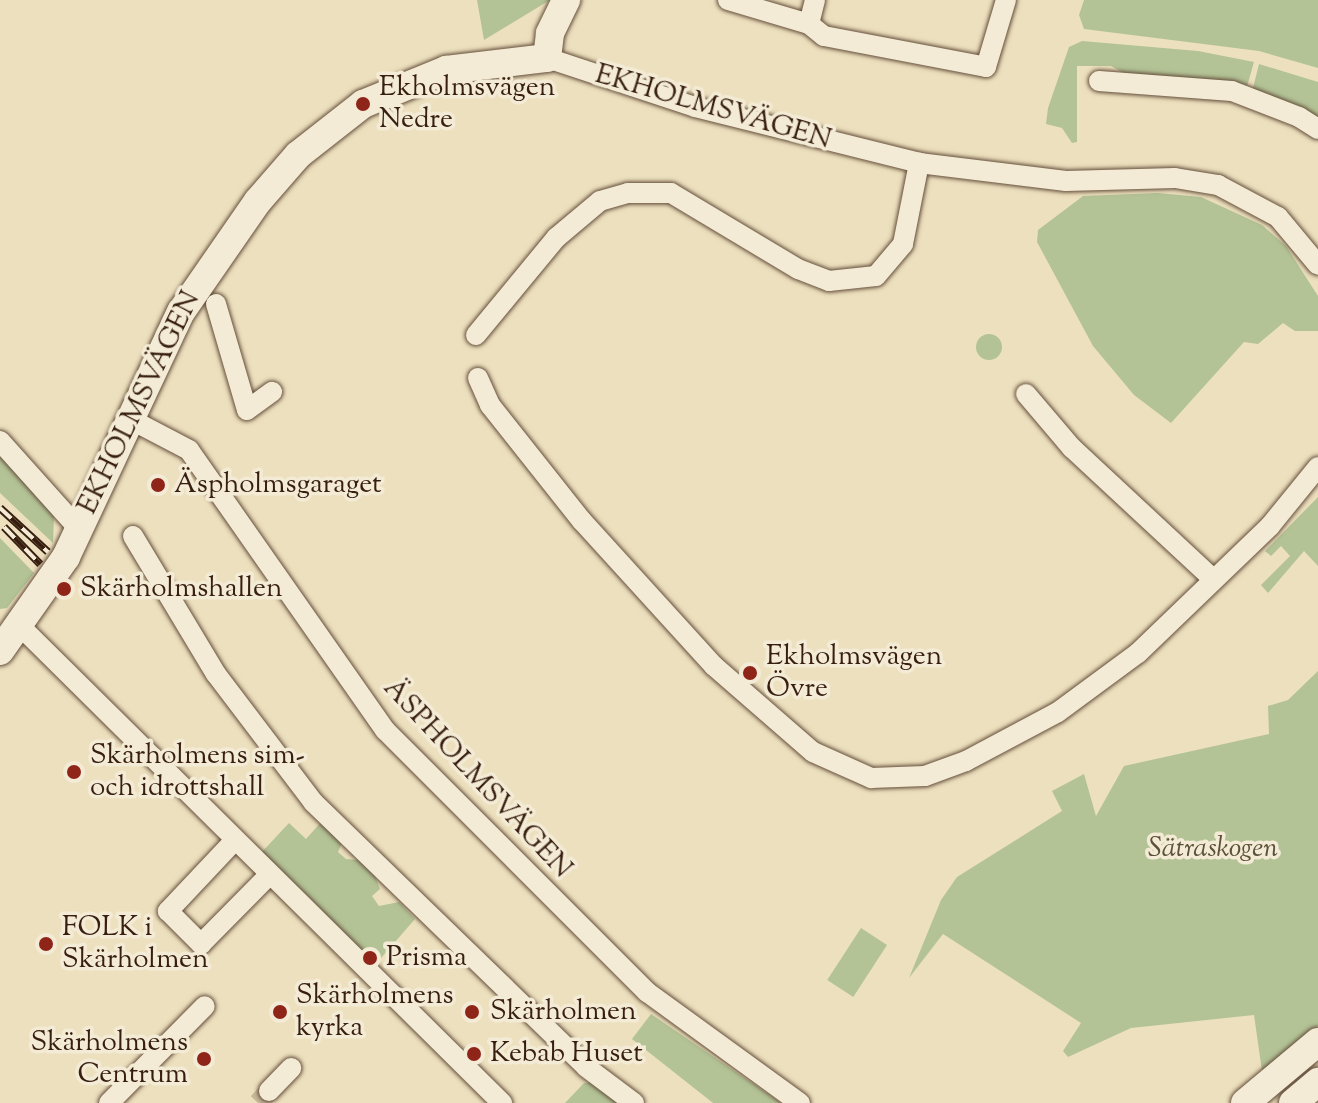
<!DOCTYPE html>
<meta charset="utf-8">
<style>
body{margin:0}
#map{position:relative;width:1318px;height:1103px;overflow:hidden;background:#ede0be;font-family:"Sorts Mill Goudy",serif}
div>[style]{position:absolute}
.green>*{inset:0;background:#b3c396;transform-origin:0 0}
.round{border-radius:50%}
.street-tunnel>*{height:20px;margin-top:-10px;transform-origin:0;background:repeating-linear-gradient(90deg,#c9b99b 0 20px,transparent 0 30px)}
.roads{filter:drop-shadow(0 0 2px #644e3b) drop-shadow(0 0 2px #644e3b)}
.street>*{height:20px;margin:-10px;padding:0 10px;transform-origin:10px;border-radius:10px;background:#f3ebd5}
.secondary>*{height:28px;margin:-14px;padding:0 14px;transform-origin:14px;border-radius:14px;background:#f3ebd5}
.rail>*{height:8px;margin-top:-4px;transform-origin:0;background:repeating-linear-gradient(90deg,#f3ebd5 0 15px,#371e0f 0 30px);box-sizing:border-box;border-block:2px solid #371e0f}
.dots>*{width:22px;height:22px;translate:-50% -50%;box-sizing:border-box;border:4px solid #f3ebd5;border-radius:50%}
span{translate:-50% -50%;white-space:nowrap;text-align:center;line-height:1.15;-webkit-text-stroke:7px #f3ebd5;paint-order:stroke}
.poi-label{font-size:28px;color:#371e0f}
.left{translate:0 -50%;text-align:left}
.right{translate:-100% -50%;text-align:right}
.street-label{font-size:28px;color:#371e0f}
.park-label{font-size:28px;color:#5c5038;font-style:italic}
</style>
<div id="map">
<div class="green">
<div style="clip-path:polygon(477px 0,550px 0,484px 40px)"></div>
<div style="clip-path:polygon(1084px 0,1318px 0,1318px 68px,1259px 51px,1084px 29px,1079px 15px)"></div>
<div style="clip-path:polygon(1082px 41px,1198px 51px,1254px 62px,1246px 90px,1206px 79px,1131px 77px,1111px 66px,1077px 66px,1077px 142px,1072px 143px,1062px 128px,1046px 124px,1048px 108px,1069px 47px)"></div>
<div style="clip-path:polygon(1259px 64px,1318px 82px,1318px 120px,1252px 92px)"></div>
<div style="clip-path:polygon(1158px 193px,1201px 197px,1262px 225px,1286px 246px,1318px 296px,1318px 331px,1295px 331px,1283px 323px,1258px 344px,1244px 342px,1171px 423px,1134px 395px,1093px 346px,1037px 242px,1038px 230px,1083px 196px)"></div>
<div class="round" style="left:976px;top:334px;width:26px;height:26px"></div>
<div style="clip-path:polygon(0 455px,54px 516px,53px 543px,0 493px)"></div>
<div style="clip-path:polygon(1318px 497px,1318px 566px,1304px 551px,1268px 593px,1261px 585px,1290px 556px,1281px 546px,1271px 556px,1265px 551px)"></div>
<div style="clip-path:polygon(0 538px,34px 573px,7px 608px,0 609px)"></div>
<div style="clip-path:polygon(1318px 671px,1318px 1026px,1263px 1078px,1254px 1015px,1131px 1028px,1068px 1057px,1063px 1051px,1081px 1023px,943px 934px,909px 978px,941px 900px,957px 877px,1062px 811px,1052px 791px,1084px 774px,1096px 816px,1124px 766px,1269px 734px,1268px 706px,1288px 700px)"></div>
<div style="clip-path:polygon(323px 820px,342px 843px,338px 852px,346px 859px,358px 860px,375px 876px,380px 889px,372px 896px,379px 906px,399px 902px,415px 919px,375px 965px,261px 853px,289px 823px,306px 839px)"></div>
<div style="left:861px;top:928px;width:31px;height:62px;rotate:33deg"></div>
<div style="clip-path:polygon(651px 1014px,781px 1103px,713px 1103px,632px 1039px)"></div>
<div style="clip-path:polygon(596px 1082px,624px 1103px,565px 1103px,584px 1083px)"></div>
</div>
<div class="street-tunnel">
<div style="left:258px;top:1103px;width:16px;rotate:-47deg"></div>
</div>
<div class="roads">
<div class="street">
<div style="left:728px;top:0;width:84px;rotate:16.5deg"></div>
<div style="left:809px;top:24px;width:19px;rotate:39deg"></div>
<div style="left:824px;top:36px;width:165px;rotate:10.8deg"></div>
<div style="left:986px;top:67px;width:70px;rotate:-73.4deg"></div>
<div style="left:809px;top:24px;width:25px;rotate:-76deg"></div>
<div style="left:547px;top:58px;width:156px;rotate:18.3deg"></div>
<div style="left:695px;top:107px;width:231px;rotate:14deg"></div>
<div style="left:919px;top:163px;width:148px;rotate:7deg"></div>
<div style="left:1066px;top:181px;width:109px;rotate:-1.6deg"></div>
<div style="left:1175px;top:178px;width:44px;rotate:9.2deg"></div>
<div style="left:1218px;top:185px;width:68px;rotate:28.1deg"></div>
<div style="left:1278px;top:217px;width:62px;rotate:50.2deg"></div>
<div style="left:1099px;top:81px;width:133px;rotate:4.3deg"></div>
<div style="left:1232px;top:91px;width:72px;rotate:21.2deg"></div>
<div style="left:1299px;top:117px;width:22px;rotate:32deg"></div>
<div style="left:216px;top:304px;width:110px;rotate:73.7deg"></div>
<div style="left:247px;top:410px;width:31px;rotate:-36deg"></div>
<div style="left:476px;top:335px;width:126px;rotate:-50.5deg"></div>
<div style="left:556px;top:238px;width:57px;rotate:-40.1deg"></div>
<div style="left:600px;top:201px;width:29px;rotate:-16deg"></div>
<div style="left:628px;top:193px;width:43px"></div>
<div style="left:671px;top:193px;width:148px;rotate:30.9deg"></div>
<div style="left:798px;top:269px;width:33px;rotate:21deg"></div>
<div style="left:829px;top:281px;width:47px;rotate:-6.1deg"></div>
<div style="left:876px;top:276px;width:42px;rotate:-49.8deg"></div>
<div style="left:903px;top:244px;width:83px;rotate:-78.8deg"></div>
<div style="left:478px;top:378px;width:30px;rotate:66deg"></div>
<div style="left:490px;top:405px;width:148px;rotate:51.6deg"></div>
<div style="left:582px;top:521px;width:196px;rotate:47.7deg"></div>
<div style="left:714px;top:666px;width:131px;rotate:41deg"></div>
<div style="left:813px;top:752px;width:64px;rotate:24.1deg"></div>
<div style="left:871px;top:778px;width:54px;rotate:-2.1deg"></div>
<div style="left:925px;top:776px;width:44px;rotate:-20.1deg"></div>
<div style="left:966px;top:761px;width:104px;rotate:-28deg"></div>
<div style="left:1058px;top:712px;width:99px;rotate:-36.4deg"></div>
<div style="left:1138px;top:653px;width:183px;rotate:-43.9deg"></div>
<div style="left:1270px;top:526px;width:76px;rotate:-50.9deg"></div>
<div style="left:1026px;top:394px;width:71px;rotate:49.6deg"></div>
<div style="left:1072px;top:448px;width:192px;rotate:42.9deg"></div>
<div style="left:128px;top:418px;width:69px;rotate:27.7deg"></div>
<div style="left:189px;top:450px;width:342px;rotate:55deg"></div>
<div style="left:385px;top:730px;width:371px;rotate:45deg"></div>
<div style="left:647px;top:992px;width:189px;rotate:36deg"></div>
<div style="left:0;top:441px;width:118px;rotate:48.1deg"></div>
<div style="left:133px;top:536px;width:161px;rotate:59deg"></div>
<div style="left:216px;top:674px;width:161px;rotate:52.8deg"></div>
<div style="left:313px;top:802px;width:380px;rotate:44.1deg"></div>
<div style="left:586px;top:1067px;width:60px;rotate:36.9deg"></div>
<div style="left:19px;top:625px;width:680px;rotate:44.7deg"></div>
<div style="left:235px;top:840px;width:98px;rotate:133.3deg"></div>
<div style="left:168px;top:911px;width:47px;rotate:45deg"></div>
<div style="left:201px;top:944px;width:98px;rotate:-45.4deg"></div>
<div style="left:269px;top:1091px;width:32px;rotate:-46deg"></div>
<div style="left:109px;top:1103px;width:136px;rotate:-45.3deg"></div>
</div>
<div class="secondary">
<div style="left:0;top:651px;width:115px;rotate:-54.9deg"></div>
<div style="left:66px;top:557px;width:271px;rotate:-64.9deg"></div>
<div style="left:181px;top:312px;width:135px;rotate:-55.3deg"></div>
<div style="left:258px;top:201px;width:61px;rotate:-49deg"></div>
<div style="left:298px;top:155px;width:83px;rotate:-38.1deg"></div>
<div style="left:363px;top:104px;width:90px;rotate:-22.3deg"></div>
<div style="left:446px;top:70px;width:102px;rotate:-6.8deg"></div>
<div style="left:547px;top:58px;width:25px;rotate:-83deg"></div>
<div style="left:550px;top:33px;width:37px;rotate:-64deg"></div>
<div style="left:1245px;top:1103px;width:95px;rotate:-39.9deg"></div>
<div style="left:1293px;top:1103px;width:33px;rotate:-40deg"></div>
</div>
</div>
<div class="rail">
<div style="left:0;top:508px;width:65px;rotate:42.5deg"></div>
<div style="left:4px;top:527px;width:52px;rotate:45.8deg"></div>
</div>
<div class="dots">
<div style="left:363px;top:104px;background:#8f2418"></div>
<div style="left:158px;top:485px;background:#8f2418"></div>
<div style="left:64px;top:589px;background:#8f2418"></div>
<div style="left:750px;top:673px;background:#8f2418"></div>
<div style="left:74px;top:772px;background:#8f2418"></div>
<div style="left:46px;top:944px;background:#8f2418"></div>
<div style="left:370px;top:958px;background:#8f2418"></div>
<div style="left:280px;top:1012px;background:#8f2418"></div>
<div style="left:472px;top:1012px;background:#8f2418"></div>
<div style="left:474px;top:1054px;background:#8f2418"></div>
<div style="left:204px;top:1059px;background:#8f2418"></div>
</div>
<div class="poi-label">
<span class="left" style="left:379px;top:104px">Ekholmsvägen<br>Nedre</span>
<span class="left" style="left:174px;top:485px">Äspholmsgaraget</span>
<span class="left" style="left:80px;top:589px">Skärholmshallen</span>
<span class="left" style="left:766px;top:673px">Ekholmsvägen<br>Övre</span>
<span class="left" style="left:90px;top:772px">Skärholmens sim-<br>och idrottshall</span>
<span class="left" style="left:62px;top:944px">FOLK i<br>Skärholmen</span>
<span class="left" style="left:386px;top:958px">Prisma</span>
<span class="left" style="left:296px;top:1012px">Skärholmens<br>kyrka</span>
<span class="left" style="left:490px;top:1012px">Skärholmen</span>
<span class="right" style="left:188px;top:1059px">Skärholmens<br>Centrum</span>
<span class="left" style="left:490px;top:1054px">Kebab Huset</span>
</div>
<div class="street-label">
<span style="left:713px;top:108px;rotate:16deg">EKHOLMSVÄGEN</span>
<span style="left:140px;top:403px;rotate:-64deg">EKHOLMSVÄGEN</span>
<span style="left:477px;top:779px;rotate:47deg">ÄSPHOLMSVÄGEN</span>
</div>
<div class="park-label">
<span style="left:1213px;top:849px">Sätraskogen</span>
</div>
</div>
